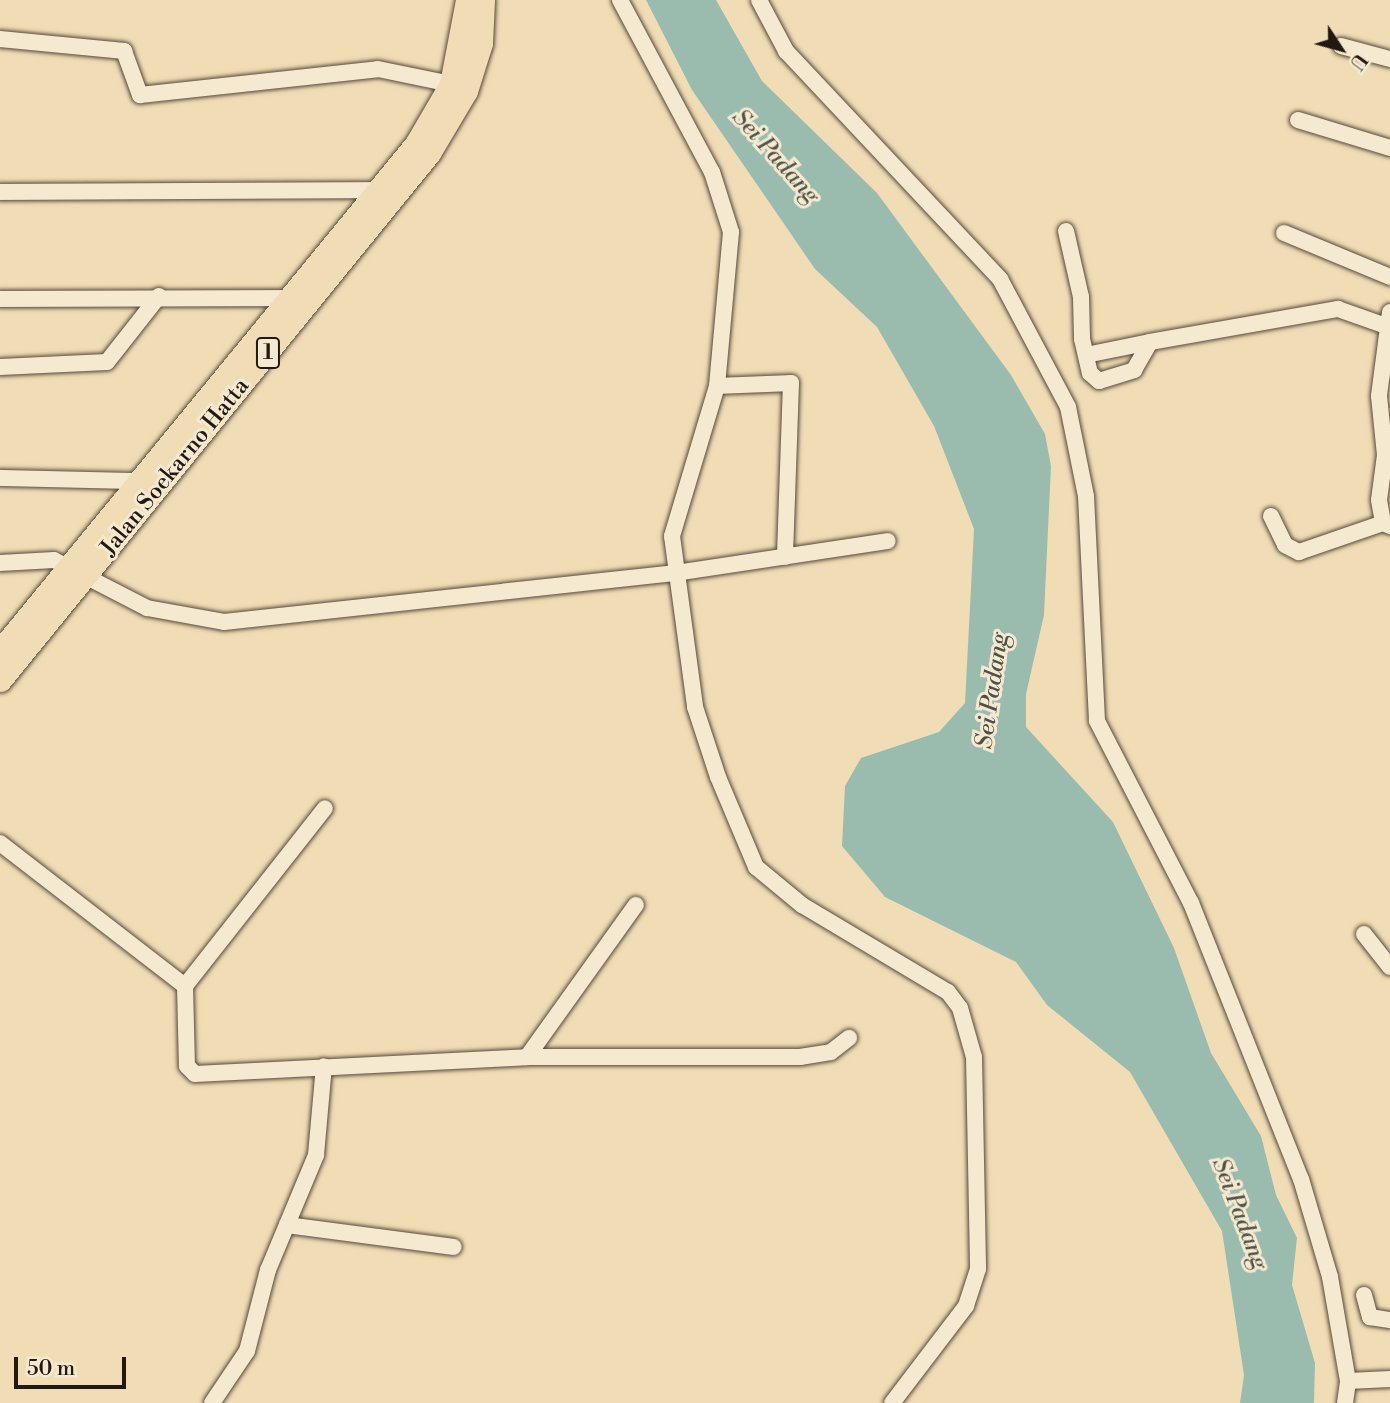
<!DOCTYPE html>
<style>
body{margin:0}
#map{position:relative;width:1390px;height:1403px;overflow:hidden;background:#f0ddb5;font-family:"Libre Bodoni",serif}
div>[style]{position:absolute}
.water>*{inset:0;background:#9abcae}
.roads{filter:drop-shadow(0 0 2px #56493b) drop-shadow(0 0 2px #56493b)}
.minor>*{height:16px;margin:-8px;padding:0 8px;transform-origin:8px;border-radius:8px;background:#f5e9cf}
.highway>*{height:23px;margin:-11.5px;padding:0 11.5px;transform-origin:11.5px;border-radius:11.5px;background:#f0ddb5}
span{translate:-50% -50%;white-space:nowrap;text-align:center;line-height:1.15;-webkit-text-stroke:6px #f5e9cf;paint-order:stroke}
.shield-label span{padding:2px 5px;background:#f5e9cf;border:2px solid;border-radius:5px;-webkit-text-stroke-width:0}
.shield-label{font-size:21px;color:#231812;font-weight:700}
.street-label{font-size:23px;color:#231812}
.water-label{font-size:24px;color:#4d5149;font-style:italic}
.north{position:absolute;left:1306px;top:14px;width:70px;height:70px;-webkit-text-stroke:5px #f5e9cf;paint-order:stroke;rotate:126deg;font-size:19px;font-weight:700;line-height:28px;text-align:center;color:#231812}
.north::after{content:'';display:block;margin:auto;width:24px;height:32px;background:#231812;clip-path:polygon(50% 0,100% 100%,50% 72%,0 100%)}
.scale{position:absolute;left:14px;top:1357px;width:112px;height:32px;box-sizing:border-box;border:4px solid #231812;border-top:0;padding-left:9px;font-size:21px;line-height:24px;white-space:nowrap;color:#231812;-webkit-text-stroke:5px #f5e9cf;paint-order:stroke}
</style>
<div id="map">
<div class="water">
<div style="clip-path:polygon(646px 0,716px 0,762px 81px,877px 193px,1011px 375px,1045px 434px,1051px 466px,1044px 615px,1026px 694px,1026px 727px,1113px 822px,1174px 948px,1211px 1053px,1261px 1136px,1276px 1195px,1297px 1238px,1292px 1285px,1315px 1363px,1314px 1403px,1240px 1403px,1244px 1375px,1222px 1231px,1130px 1072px,1047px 1005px,1016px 962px,885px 897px,842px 846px,845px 786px,861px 758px,939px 732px,965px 703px,974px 529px,934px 426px,877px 327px,815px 269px,692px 90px)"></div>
</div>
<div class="roads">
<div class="minor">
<div style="left:620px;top:0;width:195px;rotate:61.9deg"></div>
<div style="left:712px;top:172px;width:63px;rotate:72.4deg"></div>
<div style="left:731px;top:232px;width:155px;rotate:95.2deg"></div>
<div style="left:717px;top:386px;width:157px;rotate:106.7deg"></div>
<div style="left:672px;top:536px;width:173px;rotate:82.3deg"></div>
<div style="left:695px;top:707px;width:74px;rotate:71.8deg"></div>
<div style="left:718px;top:777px;width:98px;rotate:67.1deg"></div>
<div style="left:756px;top:867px;width:60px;rotate:39.6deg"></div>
<div style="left:802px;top:905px;width:170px;rotate:30.8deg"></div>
<div style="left:948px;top:992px;width:20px;rotate:53deg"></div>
<div style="left:960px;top:1008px;width:51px;rotate:74.1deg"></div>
<div style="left:974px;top:1057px;width:212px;rotate:88.9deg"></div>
<div style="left:978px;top:1269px;width:39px;rotate:108deg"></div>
<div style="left:966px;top:1306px;width:122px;rotate:127.3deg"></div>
<div style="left:759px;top:0;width:58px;rotate:62.1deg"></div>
<div style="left:786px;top:51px;width:313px;rotate:46.8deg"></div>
<div style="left:1000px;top:279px;width:145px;rotate:62deg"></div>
<div style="left:1068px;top:407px;width:91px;rotate:78.6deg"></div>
<div style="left:1086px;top:496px;width:225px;rotate:87.2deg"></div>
<div style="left:1097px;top:721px;width:205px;rotate:62.7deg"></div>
<div style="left:1191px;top:903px;width:297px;rotate:68.3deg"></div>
<div style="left:1301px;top:1179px;width:102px;rotate:73.5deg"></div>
<div style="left:1330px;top:1277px;width:106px;rotate:80.2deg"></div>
<div style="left:0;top:39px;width:125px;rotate:5.5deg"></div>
<div style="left:124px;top:51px;width:47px;rotate:70deg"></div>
<div style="left:140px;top:95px;width:239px;rotate:-6.2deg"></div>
<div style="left:378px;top:69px;width:75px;rotate:11.6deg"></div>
<div style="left:1341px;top:46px;width:51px;rotate:14.9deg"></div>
<div style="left:1298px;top:120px;width:96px;rotate:16.9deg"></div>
<div style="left:0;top:192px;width:386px;rotate:-0.3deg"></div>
<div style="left:1066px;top:231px;width:68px;rotate:77.2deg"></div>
<div style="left:1081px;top:297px;width:42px;rotate:88.6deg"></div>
<div style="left:1082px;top:339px;width:35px;rotate:77deg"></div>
<div style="left:1090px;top:373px;width:12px;rotate:42deg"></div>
<div style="left:1099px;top:381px;width:37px;rotate:-17deg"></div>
<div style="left:1134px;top:370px;width:32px;rotate:-60deg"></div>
<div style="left:1150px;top:342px;width:191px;rotate:-10deg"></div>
<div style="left:1338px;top:309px;width:51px;rotate:19.5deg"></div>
<div style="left:1284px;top:233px;width:115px;rotate:22.5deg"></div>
<div style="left:0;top:299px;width:295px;rotate:-0.2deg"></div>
<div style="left:1390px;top:312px;width:85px;rotate:97.5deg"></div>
<div style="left:1379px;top:396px;width:59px;rotate:84.2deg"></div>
<div style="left:1385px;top:455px;width:45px;rotate:97.6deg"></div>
<div style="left:1379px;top:500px;width:23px;rotate:80deg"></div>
<div style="left:1383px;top:523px;width:8px;rotate:23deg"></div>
<div style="left:1086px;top:355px;width:65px;rotate:-11.5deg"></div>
<div style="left:0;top:367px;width:107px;rotate:-2.7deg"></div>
<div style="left:107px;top:362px;width:84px;rotate:-51.8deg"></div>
<div style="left:717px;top:386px;width:74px;rotate:-2.3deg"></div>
<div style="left:791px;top:383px;width:174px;rotate:92deg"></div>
<div style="left:0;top:478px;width:135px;rotate:1.3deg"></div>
<div style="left:1271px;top:516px;width:32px;rotate:64deg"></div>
<div style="left:1285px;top:545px;width:16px;rotate:27deg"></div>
<div style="left:1299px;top:552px;width:89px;rotate:-19deg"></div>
<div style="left:0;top:563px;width:54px;rotate:-3.2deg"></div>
<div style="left:54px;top:560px;width:105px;rotate:27.3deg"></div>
<div style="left:147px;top:608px;width:78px;rotate:10.3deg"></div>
<div style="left:224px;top:622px;width:455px;rotate:-6.2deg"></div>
<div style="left:676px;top:573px;width:214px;rotate:-8.6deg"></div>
<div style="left:0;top:843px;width:234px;rotate:37.7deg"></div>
<div style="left:185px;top:986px;width:80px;rotate:88.6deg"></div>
<div style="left:187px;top:1066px;width:11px;rotate:45deg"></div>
<div style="left:195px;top:1074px;width:332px;rotate:-2.9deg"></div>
<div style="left:527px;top:1057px;width:273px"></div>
<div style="left:800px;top:1057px;width:31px;rotate:-9deg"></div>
<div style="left:831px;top:1052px;width:23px;rotate:-38deg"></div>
<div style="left:1364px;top:934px;width:42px;rotate:51.8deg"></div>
<div style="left:185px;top:986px;width:226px;rotate:-51.8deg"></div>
<div style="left:527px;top:1057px;width:187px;rotate:-54.4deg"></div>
<div style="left:287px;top:1225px;width:168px;rotate:7.5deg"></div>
<div style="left:1364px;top:1295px;width:23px;rotate:75deg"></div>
<div style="left:1370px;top:1317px;width:20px;rotate:9deg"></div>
<div style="left:212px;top:1403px;width:63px;rotate:-56.1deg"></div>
<div style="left:247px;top:1351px;width:84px;rotate:-75.5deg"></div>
<div style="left:268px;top:1270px;width:125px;rotate:-67.3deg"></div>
<div style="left:316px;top:1155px;width:89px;rotate:-84.9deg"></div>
<div style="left:1345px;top:1403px;width:22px;rotate:-82deg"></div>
<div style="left:1348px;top:1381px;width:42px;rotate:-2.7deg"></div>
</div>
<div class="highway">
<div style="left:0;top:651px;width:656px;rotate:-50.63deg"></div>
<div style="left:416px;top:144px;width:69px;rotate:-59.7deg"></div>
<div style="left:451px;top:84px;width:86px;rotate:-79.2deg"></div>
<div style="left:0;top:680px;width:680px;rotate:-50.85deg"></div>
<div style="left:429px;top:153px;width:72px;rotate:-59.2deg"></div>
<div style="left:466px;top:91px;width:50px;rotate:-72.6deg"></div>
<div style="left:481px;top:43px;width:43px;rotate:-87.3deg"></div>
</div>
</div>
<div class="shield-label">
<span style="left:268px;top:353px">1</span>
</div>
<div class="street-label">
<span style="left:175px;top:467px;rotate:-51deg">Jalan Soekarno Hatta</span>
</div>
<div class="water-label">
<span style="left:775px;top:157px;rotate:48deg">Sei Padang</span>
<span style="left:993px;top:691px;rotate:-82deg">Sei Padang</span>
<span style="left:1239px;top:1214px;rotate:69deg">Sei Padang</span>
</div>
<div class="north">U</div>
<div class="scale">50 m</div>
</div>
